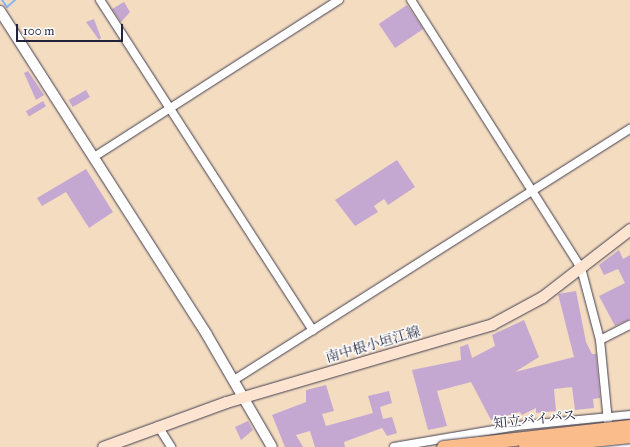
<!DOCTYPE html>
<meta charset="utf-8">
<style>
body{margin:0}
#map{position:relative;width:630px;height:447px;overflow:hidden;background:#f4dcc1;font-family:"IM FELL Great Primer","Noto Serif JP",serif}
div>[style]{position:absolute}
.stream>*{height:2px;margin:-1px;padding:0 1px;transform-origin:1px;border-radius:1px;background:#85b6f1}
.building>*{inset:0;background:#c5a8d2;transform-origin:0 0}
.roads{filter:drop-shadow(0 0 1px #423e4f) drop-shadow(0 0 1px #423e4f)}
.minor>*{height:8px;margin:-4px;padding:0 4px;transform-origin:4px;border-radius:4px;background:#fff}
.tertiary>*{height:10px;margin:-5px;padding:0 5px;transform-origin:5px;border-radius:5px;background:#fff}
.secondary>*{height:11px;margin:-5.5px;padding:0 5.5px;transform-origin:5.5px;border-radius:5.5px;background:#fde4d1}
.bridges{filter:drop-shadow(0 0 1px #423e4f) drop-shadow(0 0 1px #423e4f)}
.trunk-bridge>*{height:13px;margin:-6.5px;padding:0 6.5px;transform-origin:6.5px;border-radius:6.5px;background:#fabc8b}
span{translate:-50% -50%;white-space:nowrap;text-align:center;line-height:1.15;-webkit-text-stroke:3px #fff;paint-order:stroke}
.street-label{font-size:14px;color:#22223b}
.scale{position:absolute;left:16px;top:24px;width:107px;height:18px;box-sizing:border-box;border:2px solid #22223b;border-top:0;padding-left:5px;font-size:12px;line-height:14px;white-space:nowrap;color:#22223b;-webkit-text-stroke:3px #fff;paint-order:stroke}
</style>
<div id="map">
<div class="stream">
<div style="left:2px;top:0;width:9px;rotate:54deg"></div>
<div style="left:7px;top:7px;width:11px;rotate:-41deg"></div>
</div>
<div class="building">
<div style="clip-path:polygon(124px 2px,130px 12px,121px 22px,112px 9px)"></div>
<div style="left:407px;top:5px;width:29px;height:34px;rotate:56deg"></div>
<div style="clip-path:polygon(94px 19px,101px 38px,99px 40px,86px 22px)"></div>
<div style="clip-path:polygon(28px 71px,44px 95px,36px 100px,24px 73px)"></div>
<div style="left:86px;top:90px;width:8px;height:20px;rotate:60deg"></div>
<div style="left:43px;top:101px;width:6px;height:20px;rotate:59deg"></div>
<div style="clip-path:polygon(397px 160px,415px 187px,388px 205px,384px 199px,374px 206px,378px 212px,355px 226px,335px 200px)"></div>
<div style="clip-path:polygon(86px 169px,113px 212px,89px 228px,66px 192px,42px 206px,37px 198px)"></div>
<div style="clip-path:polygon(619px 250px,623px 259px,630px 255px,630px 319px,615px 326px,599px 296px,625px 283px,618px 269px,604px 275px,599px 265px)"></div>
<div style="clip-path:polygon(576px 291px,586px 342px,592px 354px,596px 354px,600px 398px,593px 399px,594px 408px,575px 410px,572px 387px,554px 389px,556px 411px,536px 413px,536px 408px,522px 415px,520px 412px,491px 420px,471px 382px,437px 391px,447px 426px,428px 430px,412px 370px,461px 360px,460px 347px,468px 344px,472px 358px,495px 346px,492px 335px,524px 320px,539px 357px,515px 372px,574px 357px,558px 294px)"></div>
<div style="clip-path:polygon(326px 385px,334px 411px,322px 414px,326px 426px,373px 413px,368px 396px,389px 391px,392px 403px,380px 407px,383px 419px,392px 417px,397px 433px,387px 436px,382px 428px,344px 442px,345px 447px,315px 447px,310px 431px,296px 435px,303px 447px,285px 447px,272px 415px,306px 402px,306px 390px)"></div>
<div style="clip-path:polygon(248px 421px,253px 430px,241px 440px,235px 427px)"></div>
</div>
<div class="roads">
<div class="minor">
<div style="left:100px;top:0;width:393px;rotate:57.2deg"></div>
<div style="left:411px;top:0;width:317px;rotate:57.6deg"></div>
<div style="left:581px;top:268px;width:74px;rotate:75.2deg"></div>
<div style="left:600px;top:340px;width:92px;rotate:84.4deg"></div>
<div style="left:94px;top:157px;width:291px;rotate:-32.7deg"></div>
<div style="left:600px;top:340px;width:34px;rotate:-27deg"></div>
<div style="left:234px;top:380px;width:469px;rotate:-32.4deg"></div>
<div style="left:158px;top:426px;width:25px;rotate:58deg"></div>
<div style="left:394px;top:447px;width:125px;rotate:-9.7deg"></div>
<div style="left:517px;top:426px;width:114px;rotate:-5.6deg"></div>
</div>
<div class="tertiary">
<div style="left:0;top:11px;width:384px;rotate:57.4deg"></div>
<div style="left:207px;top:335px;width:129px;rotate:59.9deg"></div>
<div style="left:594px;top:447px;width:36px;rotate:-5deg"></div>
</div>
<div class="secondary">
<div style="left:103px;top:447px;width:131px;rotate:-20.1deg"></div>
<div style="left:226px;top:402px;width:277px;rotate:-16.3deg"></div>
<div style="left:492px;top:324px;width:57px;rotate:-28.4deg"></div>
<div style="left:542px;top:297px;width:111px;rotate:-37.7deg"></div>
</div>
</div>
<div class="bridges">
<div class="trunk-bridge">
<div style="left:443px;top:447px;width:188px;rotate:-6.4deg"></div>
<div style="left:525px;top:447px;width:106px;rotate:-6deg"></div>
</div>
</div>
<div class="street-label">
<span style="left:373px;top:345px;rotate:-16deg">南中根小垣江線</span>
<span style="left:535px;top:420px;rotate:-6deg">知立バイパス</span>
</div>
<div class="scale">100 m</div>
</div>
